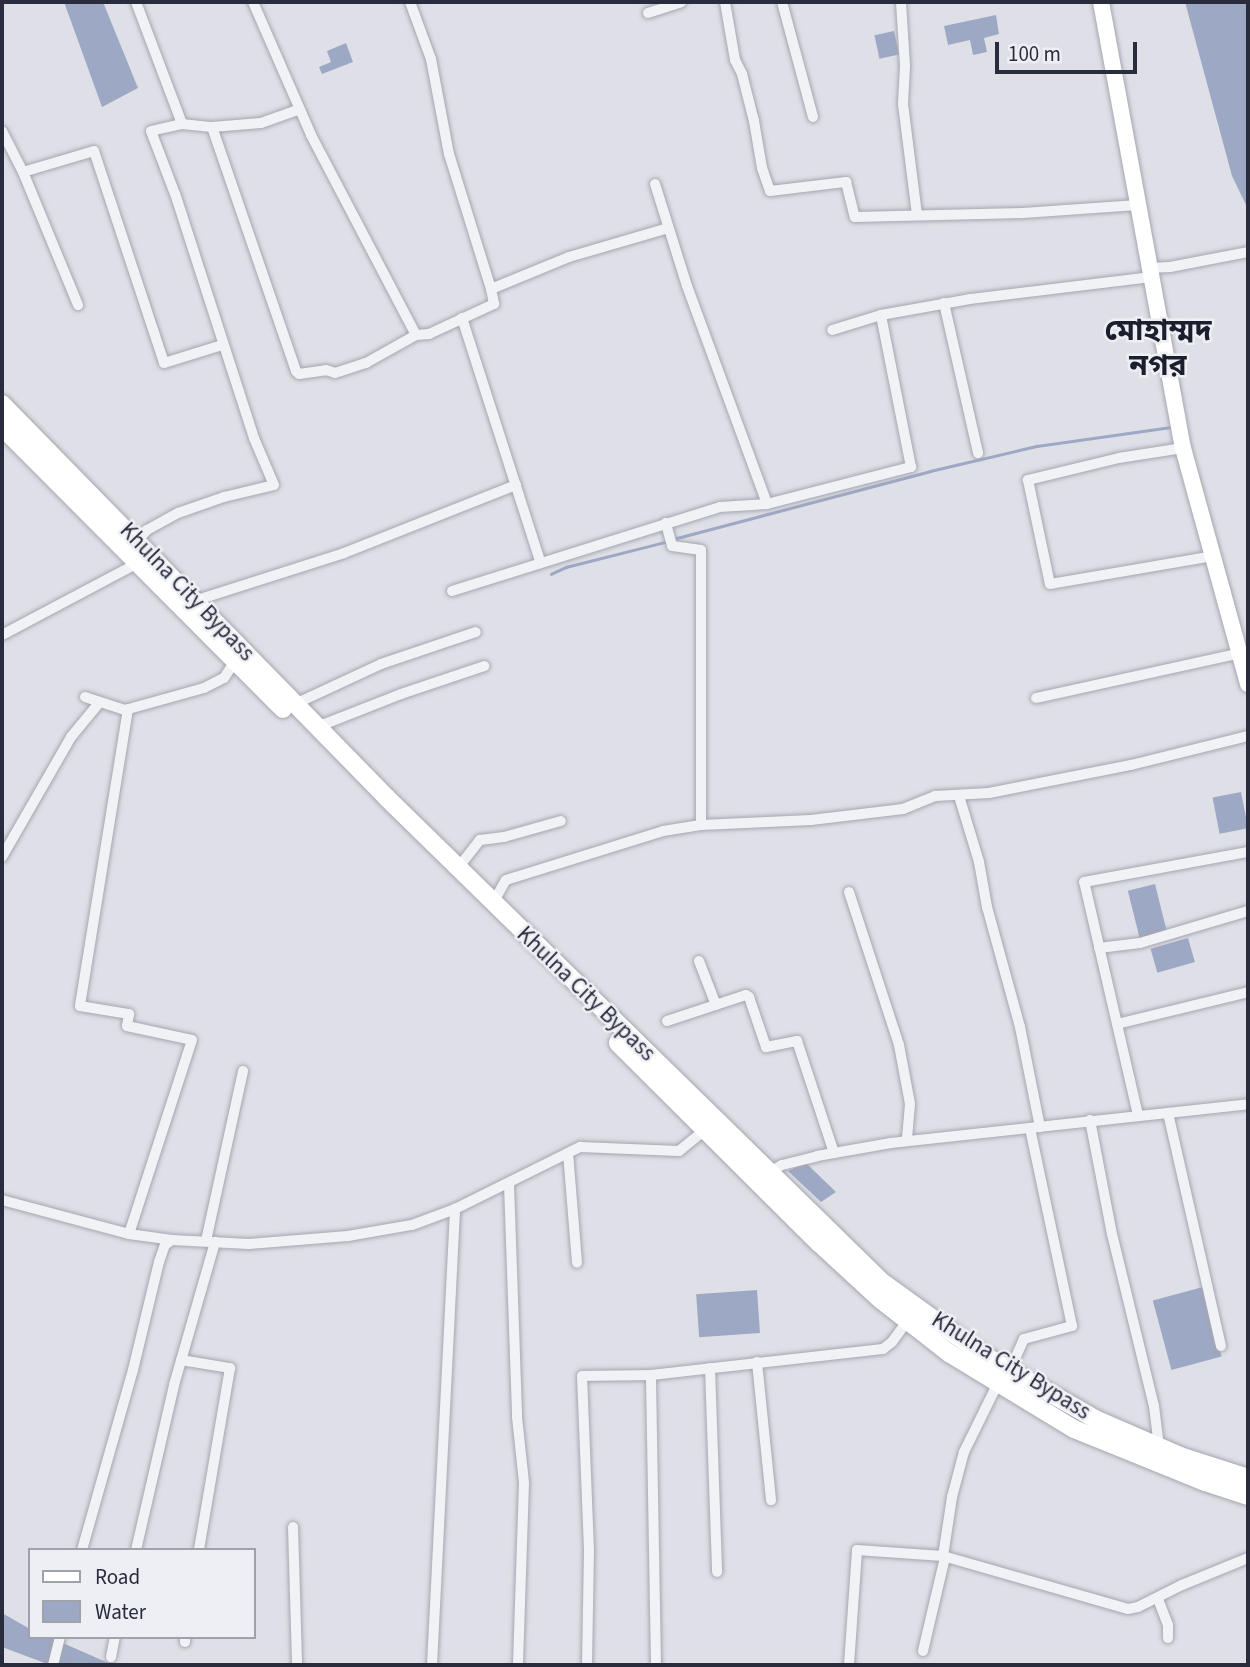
<!DOCTYPE html>
<meta charset="utf-8">
<style>
body{margin:0}
#map{position:relative;width:1250px;height:1667px;overflow:hidden;background:#dfe0e7;font-family:"Source Sans 3","Noto Sans Bengali",sans-serif}
div>[style]{position:absolute}
.water>*{inset:0;background:#9da8c4;transform-origin:0 0}
.stream>*{height:2.5px;margin:-1.25px;padding:0 1.25px;transform-origin:1.25px;border-radius:1.25px;background:#9da8c4}
.roads{filter:drop-shadow(0 0 2px #a5a6b0) drop-shadow(0 0 2px #a5a6b0)}
.minor>*{height:10px;margin:-5px;padding:0 5px;transform-origin:5px;border-radius:5px;background:#f1f2f5}
.primary>*{height:16px;margin:-8px;padding:0 8px;transform-origin:8px;border-radius:8px;background:#fff}
.trunk>*{height:18px;margin:-9px;padding:0 9px;transform-origin:9px;border-radius:9px;background:#fff}
span{translate:-50% -50%;white-space:nowrap;text-align:center;line-height:1.15;-webkit-text-stroke:5px #eeeff5;paint-order:stroke}
.street-label{font-size:23px;color:#292c3c}
.district-label{font-size:30px;color:#1b1e2d;font-weight:700}
.frame{position:absolute;inset:0;border:4px solid #292c3c;pointer-events:none}
.legend{position:absolute;left:28px;top:1548px;width:228px;height:91px;box-sizing:border-box;background:#eeeff5;border:2px solid #9fa1ab;margin:0;padding:9px 12px;list-style:none;font-size:21px;color:#292c3c}
.legend li{display:flex;align-items:center;gap:14px;height:35px}
.legend b{width:35px;border:2px solid #9fa1ab}
.scale{position:absolute;left:995px;top:42px;width:142px;height:32px;box-sizing:border-box;border:4px solid #292c3c;border-top:0;padding-left:9px;font-size:21px;line-height:24px;white-space:nowrap;color:#292c3c;-webkit-text-stroke:5px #eeeff5;paint-order:stroke}
</style>
<div id="map">
<div class="water">
<div style="clip-path:polygon(64px 2px,103px 2px,138px 88px,102px 107px)"></div>
<div style="clip-path:polygon(1185px 2px,1248px 2px,1248px 209px,1232px 176px)"></div>
<div style="clip-path:polygon(996px 15px,999px 34px,984px 38px,987px 52px,973px 55px,970px 40px,948px 45px,944px 26px)"></div>
<div style="left:894px;top:31px;width:24px;height:20px;rotate:78deg"></div>
<div style="clip-path:polygon(346px 43px,353px 62px,322px 74px,319px 67px,331px 62px,327px 51px)"></div>
<div style="left:1241px;top:792px;width:37px;height:29px;rotate:79deg"></div>
<div style="left:1155px;top:884px;width:49px;height:28px;rotate:76deg"></div>
<div style="left:1188px;top:938px;width:25px;height:39px;rotate:74deg"></div>
<div style="clip-path:polygon(806px 1163px,836px 1192px,821px 1202px,788px 1171px)"></div>
<div style="left:1203px;top:1287px;width:72px;height:52px;rotate:75deg"></div>
<div style="left:757px;top:1290px;width:43px;height:61px;rotate:86deg"></div>
<div style="clip-path:polygon(2px 1613px,30px 1629px,30px 1637px,49px 1637px,113px 1665px,50px 1665px,2px 1647px)"></div>
</div>
<div class="stream">
<div style="left:677px;top:538px;width:262px;rotate:-14.8deg"></div>
<div style="left:930px;top:471px;width:110px;rotate:-13.2deg"></div>
<div style="left:1037px;top:446px;width:135px;rotate:-8.1deg"></div>
<div style="left:551px;top:574px;width:17px;rotate:-25deg"></div>
<div style="left:566px;top:567px;width:102px;rotate:-14.2deg"></div>
</div>
<div class="roads">
<div class="minor">
<div style="left:136px;top:2px;width:130px;rotate:69.3deg"></div>
<div style="left:182px;top:124px;width:30px;rotate:6deg"></div>
<div style="left:212px;top:127px;width:49px;rotate:-4.7deg"></div>
<div style="left:261px;top:123px;width:41px;rotate:-19.7deg"></div>
<div style="left:253px;top:2px;width:145px;rotate:66.4deg"></div>
<div style="left:311px;top:135px;width:226px;rotate:62.3deg"></div>
<div style="left:410px;top:2px;width:61px;rotate:69.8deg"></div>
<div style="left:431px;top:59px;width:97px;rotate:79.3deg"></div>
<div style="left:449px;top:154px;width:141px;rotate:72.7deg"></div>
<div style="left:725px;top:2px;width:59px;rotate:80.2deg"></div>
<div style="left:735px;top:60px;width:16px;rotate:63deg"></div>
<div style="left:742px;top:74px;width:49px;rotate:75.7deg"></div>
<div style="left:754px;top:121px;width:48px;rotate:80.3deg"></div>
<div style="left:762px;top:168px;width:24px;rotate:71deg"></div>
<div style="left:770px;top:191px;width:77px;rotate:-6.8deg"></div>
<div style="left:846px;top:182px;width:36px;rotate:76deg"></div>
<div style="left:855px;top:217px;width:168px;rotate:-1.4deg"></div>
<div style="left:1023px;top:213px;width:115px;rotate:-4deg"></div>
<div style="left:782px;top:2px;width:119px;rotate:74.9deg"></div>
<div style="left:901px;top:2px;width:64px;rotate:86.4deg"></div>
<div style="left:905px;top:66px;width:38px;rotate:93deg"></div>
<div style="left:903px;top:104px;width:112px;rotate:82.8deg"></div>
<div style="left:648px;top:13px;width:35px;rotate:-18deg"></div>
<div style="left:212px;top:127px;width:258px;rotate:71deg"></div>
<div style="left:296px;top:371px;width:4px;rotate:45deg"></div>
<div style="left:299px;top:374px;width:27px;rotate:-8deg"></div>
<div style="left:326px;top:370px;width:9px;rotate:18deg"></div>
<div style="left:335px;top:373px;width:33px;rotate:-18deg"></div>
<div style="left:366px;top:363px;width:57px;rotate:-29.2deg"></div>
<div style="left:416px;top:335px;width:13px;rotate:-4deg"></div>
<div style="left:429px;top:334px;width:72px;rotate:-24.8deg"></div>
<div style="left:494px;top:304px;width:15px;rotate:-101deg"></div>
<div style="left:491px;top:289px;width:84px;rotate:-22.3deg"></div>
<div style="left:569px;top:257px;width:103px;rotate:-16.3deg"></div>
<div style="left:2px;top:131px;width:46px;rotate:62.9deg"></div>
<div style="left:23px;top:172px;width:74px;rotate:-16.5deg"></div>
<div style="left:94px;top:151px;width:223px;rotate:71.7deg"></div>
<div style="left:164px;top:363px;width:61px;rotate:-17.2deg"></div>
<div style="left:23px;top:172px;width:144px;rotate:67.5deg"></div>
<div style="left:655px;top:184px;width:107px;rotate:72.6deg"></div>
<div style="left:687px;top:286px;width:232px;rotate:69.8deg"></div>
<div style="left:1149px;top:268px;width:21px;rotate:-3deg"></div>
<div style="left:1170px;top:267px;width:79px;rotate:-10.9deg"></div>
<div style="left:944px;top:303px;width:154px;rotate:77.2deg"></div>
<div style="left:881px;top:315px;width:90px;rotate:-10.2deg"></div>
<div style="left:970px;top:299px;width:182px;rotate:-6.9deg"></div>
<div style="left:462px;top:318px;width:255px;rotate:72.2deg"></div>
<div style="left:1183px;top:448px;width:65px;rotate:171.1deg"></div>
<div style="left:1119px;top:458px;width:94px;rotate:166.4deg"></div>
<div style="left:1028px;top:480px;width:106px;rotate:78.1deg"></div>
<div style="left:1050px;top:584px;width:166px;rotate:-9.7deg"></div>
<div style="left:137px;top:541px;width:15px;rotate:-48deg"></div>
<div style="left:147px;top:530px;width:35px;rotate:-29deg"></div>
<div style="left:178px;top:513px;width:49px;rotate:-19.2deg"></div>
<div style="left:224px;top:497px;width:51px;rotate:-13.5deg"></div>
<div style="left:274px;top:485px;width:51px;rotate:-113.1deg"></div>
<div style="left:254px;top:438px;width:256px;rotate:-107.9deg"></div>
<div style="left:175px;top:194px;width:67px;rotate:-110.9deg"></div>
<div style="left:151px;top:131px;width:32px;rotate:-13deg"></div>
<div style="left:452px;top:591px;width:281px;rotate:-17.4deg"></div>
<div style="left:720px;top:507px;width:47px;rotate:-3.7deg"></div>
<div style="left:767px;top:504px;width:149px;rotate:-14.4deg"></div>
<div style="left:911px;top:467px;width:155px;rotate:-101.2deg"></div>
<div style="left:881px;top:315px;width:51px;rotate:163deg"></div>
<div style="left:197px;top:600px;width:154px;rotate:-17.7deg"></div>
<div style="left:344px;top:553px;width:185px;rotate:-21.6deg"></div>
<div style="left:2px;top:635px;width:154px;rotate:-27.9deg"></div>
<div style="left:85px;top:697px;width:42px;rotate:18deg"></div>
<div style="left:125px;top:710px;width:82px;rotate:-15.6deg"></div>
<div style="left:204px;top:688px;width:22px;rotate:-27deg"></div>
<div style="left:224px;top:678px;width:20px;rotate:-57deg"></div>
<div style="left:1036px;top:698px;width:209px;rotate:-12.4deg"></div>
<div style="left:295px;top:704px;width:95px;rotate:-24.9deg"></div>
<div style="left:381px;top:664px;width:100px;rotate:-18.6deg"></div>
<div style="left:128px;top:709px;width:301px;rotate:99.2deg"></div>
<div style="left:80px;top:1006px;width:50px;rotate:9.3deg"></div>
<div style="left:129px;top:1014px;width:12px;rotate:99deg"></div>
<div style="left:127px;top:1026px;width:66px;rotate:12.2deg"></div>
<div style="left:192px;top:1040px;width:204px;rotate:108deg"></div>
<div style="left:129px;top:1234px;width:43px;rotate:7.9deg"></div>
<div style="left:317px;top:727px;width:90px;rotate:-21.4deg"></div>
<div style="left:401px;top:694px;width:88px;rotate:-18.6deg"></div>
<div style="left:959px;top:796px;width:69px;rotate:73.1deg"></div>
<div style="left:979px;top:862px;width:46px;rotate:79.9deg"></div>
<div style="left:987px;top:907px;width:124px;rotate:74.6deg"></div>
<div style="left:1020px;top:1027px;width:102px;rotate:78.7deg"></div>
<div style="left:701px;top:825px;width:110px;rotate:-2.6deg"></div>
<div style="left:811px;top:820px;width:93px;rotate:-6.8deg"></div>
<div style="left:903px;top:809px;width:35px;rotate:-22deg"></div>
<div style="left:935px;top:796px;width:54px;rotate:-3.2deg"></div>
<div style="left:989px;top:793px;width:145px;rotate:-11.2deg"></div>
<div style="left:1131px;top:765px;width:121px;rotate:-13.9deg"></div>
<div style="left:2px;top:857px;width:138px;rotate:-60.1deg"></div>
<div style="left:71px;top:737px;width:44px;rotate:-50.5deg"></div>
<div style="left:458px;top:868px;width:36px;rotate:-52deg"></div>
<div style="left:480px;top:840px;width:24px;rotate:-7deg"></div>
<div style="left:504px;top:837px;width:59px;rotate:-15.7deg"></div>
<div style="left:849px;top:892px;width:161px;rotate:71.9deg"></div>
<div style="left:899px;top:1045px;width:60px;rotate:79.4deg"></div>
<div style="left:910px;top:1104px;width:37px;rotate:95deg"></div>
<div style="left:493px;top:903px;width:26px;rotate:-61deg"></div>
<div style="left:506px;top:880px;width:164px;rotate:-17.3deg"></div>
<div style="left:663px;top:831px;width:38px;rotate:-9deg"></div>
<div style="left:701px;top:825px;width:275px;rotate:-90deg"></div>
<div style="left:701px;top:550px;width:29px;rotate:-172deg"></div>
<div style="left:672px;top:546px;width:24px;rotate:-105deg"></div>
<div style="left:1099px;top:948px;width:41px;rotate:-7deg"></div>
<div style="left:1140px;top:943px;width:113px;rotate:-16.5deg"></div>
<div style="left:699px;top:961px;width:47px;rotate:68.9deg"></div>
<div style="left:667px;top:1021px;width:83px;rotate:-18.2deg"></div>
<div style="left:746px;top:995px;width:4px;rotate:34deg"></div>
<div style="left:749px;top:997px;width:53px;rotate:71.2deg"></div>
<div style="left:766px;top:1047px;width:32px;rotate:-11deg"></div>
<div style="left:797px;top:1041px;width:118px;rotate:71.7deg"></div>
<div style="left:1117px;top:1024px;width:135px;rotate:-13.7deg"></div>
<div style="left:1168px;top:1113px;width:239px;rotate:77.2deg"></div>
<div style="left:1138px;top:1115px;width:239px;rotate:-103deg"></div>
<div style="left:1084px;top:882px;width:167px;rotate:-10.4deg"></div>
<div style="left:1090px;top:1120px;width:116px;rotate:79.1deg"></div>
<div style="left:1112px;top:1234px;width:177px;rotate:76.3deg"></div>
<div style="left:1154px;top:1406px;width:41px;rotate:83deg"></div>
<div style="left:568px;top:1153px;width:110px;rotate:85.3deg"></div>
<div style="left:768px;top:1173px;width:16px;rotate:-30deg"></div>
<div style="left:782px;top:1165px;width:36px;rotate:-14deg"></div>
<div style="left:817px;top:1156px;width:75px;rotate:-10deg"></div>
<div style="left:891px;top:1143px;width:359px;rotate:-6.2deg"></div>
<div style="left:509px;top:1184px;width:233px;rotate:88deg"></div>
<div style="left:517px;top:1417px;width:66px;rotate:83.9deg"></div>
<div style="left:524px;top:1483px;width:182px;rotate:91.9deg"></div>
<div style="left:2px;top:1200px;width:131px;rotate:15deg"></div>
<div style="left:206px;top:1241px;width:174px;rotate:-77.7deg"></div>
<div style="left:181px;top:1360px;width:50px;rotate:9.3deg"></div>
<div style="left:230px;top:1368px;width:185px;rotate:99.7deg"></div>
<div style="left:757px;top:1362px;width:139px;rotate:84.2deg"></div>
<div style="left:710px;top:1368px;width:204px;rotate:88deg"></div>
<div style="left:1010px;top:1370px;width:34px;rotate:-66deg"></div>
<div style="left:1024px;top:1339px;width:50px;rotate:-15.2deg"></div>
<div style="left:1072px;top:1326px;width:202px;rotate:-102deg"></div>
<div style="left:293px;top:1527px;width:138px;rotate:88.3deg"></div>
<div style="left:82px;top:1550px;width:187px;rotate:-74.2deg"></div>
<div style="left:133px;top:1370px;width:111px;rotate:-76.5deg"></div>
<div style="left:159px;top:1262px;width:18px;rotate:-71deg"></div>
<div style="left:165px;top:1245px;width:9px;rotate:-36deg"></div>
<div style="left:172px;top:1240px;width:77px;rotate:3deg"></div>
<div style="left:249px;top:1244px;width:99px;rotate:-4.6deg"></div>
<div style="left:348px;top:1236px;width:65px;rotate:-9.8deg"></div>
<div style="left:412px;top:1225px;width:46px;rotate:-20.4deg"></div>
<div style="left:455px;top:1209px;width:140px;rotate:-26.4deg"></div>
<div style="left:580px;top:1147px;width:99px;rotate:2.3deg"></div>
<div style="left:679px;top:1151px;width:33px;rotate:-39deg"></div>
<div style="left:136px;top:1550px;width:169px;rotate:-77deg"></div>
<div style="left:174px;top:1385px;width:149px;rotate:-74deg"></div>
<div style="left:943px;top:1556px;width:192px;rotate:16deg"></div>
<div style="left:1128px;top:1609px;width:10px;rotate:-11deg"></div>
<div style="left:1138px;top:1607px;width:49px;rotate:-26.6deg"></div>
<div style="left:1182px;top:1585px;width:71px;rotate:-22.2deg"></div>
<div style="left:1158px;top:1599px;width:28px;rotate:69deg"></div>
<div style="left:1168px;top:1625px;width:13px;rotate:90deg"></div>
<div style="left:185px;top:1642px;width:5px;rotate:-90deg"></div>
<div style="left:923px;top:1651px;width:97px;rotate:-76.8deg"></div>
<div style="left:111px;top:1657px;width:20px;rotate:-79deg"></div>
<div style="left:53px;top:1665px;width:29px;rotate:-76deg"></div>
<div style="left:432px;top:1665px;width:457px;rotate:-87.1deg"></div>
<div style="left:587px;top:1665px;width:115px;rotate:-89deg"></div>
<div style="left:589px;top:1550px;width:174px;rotate:-92.3deg"></div>
<div style="left:582px;top:1376px;width:69px;rotate:-0.8deg"></div>
<div style="left:656px;top:1665px;width:290px;rotate:-91deg"></div>
<div style="left:651px;top:1375px;width:233px;rotate:-6.4deg"></div>
<div style="left:883px;top:1349px;width:11px;rotate:-38deg"></div>
<div style="left:892px;top:1342px;width:26px;rotate:-54deg"></div>
<div style="left:849px;top:1665px;width:115px;rotate:-86deg"></div>
<div style="left:857px;top:1550px;width:86px;rotate:4deg"></div>
<div style="left:943px;top:1556px;width:60px;rotate:-81.3deg"></div>
<div style="left:952px;top:1497px;width:47px;rotate:-75.1deg"></div>
<div style="left:964px;top:1452px;width:77px;rotate:-63.8deg"></div>
</div>
<div class="primary">
<div style="left:1101px;top:2px;width:453px;rotate:79.6deg"></div>
<div style="left:1183px;top:448px;width:245px;rotate:74.6deg"></div>
</div>
<div class="trunk">
<div style="left:2px;top:404px;width:551px;rotate:45.66deg"></div>
<div style="left:387px;top:798px;width:692px;rotate:44.36deg"></div>
<div style="left:882px;top:1282px;width:123px;rotate:35.8deg"></div>
<div style="left:982px;top:1354px;width:130px;rotate:29.9deg"></div>
<div style="left:1095px;top:1419px;width:93px;rotate:23.5deg"></div>
<div style="left:1180px;top:1456px;width:71px;rotate:17.9deg"></div>
<div style="left:2px;top:427px;width:398px;rotate:45.1deg"></div>
<div style="left:618px;top:1043px;width:284px;rotate:44.9deg"></div>
<div style="left:819px;top:1243px;width:84px;rotate:42.6deg"></div>
<div style="left:881px;top:1300px;width:86px;rotate:37.9deg"></div>
<div style="left:949px;top:1353px;width:146px;rotate:31.3deg"></div>
<div style="left:1074px;top:1429px;width:141px;rotate:22deg"></div>
<div style="left:1205px;top:1482px;width:45px;rotate:18deg"></div>
</div>
</div>
<div class="street-label">
<span style="left:187px;top:592px;rotate:46deg">Khulna City Bypass</span>
<span style="left:586px;top:994px;rotate:44deg">Khulna City Bypass</span>
<span style="left:1011px;top:1366px;rotate:32deg">Khulna City Bypass</span>
</div>
<div class="district-label">
<span style="left:1158px;top:348px">মোহাম্মদ<br>নগর</span>
</div>
<div class="frame"></div>
<ul class="legend">
<li><b style="height:9px;background:#fff"></b>Road</li>
<li><b style="height:19px;background:#9da8c4"></b>Water</li>
</ul>
<div class="scale">100 m</div>
</div>
